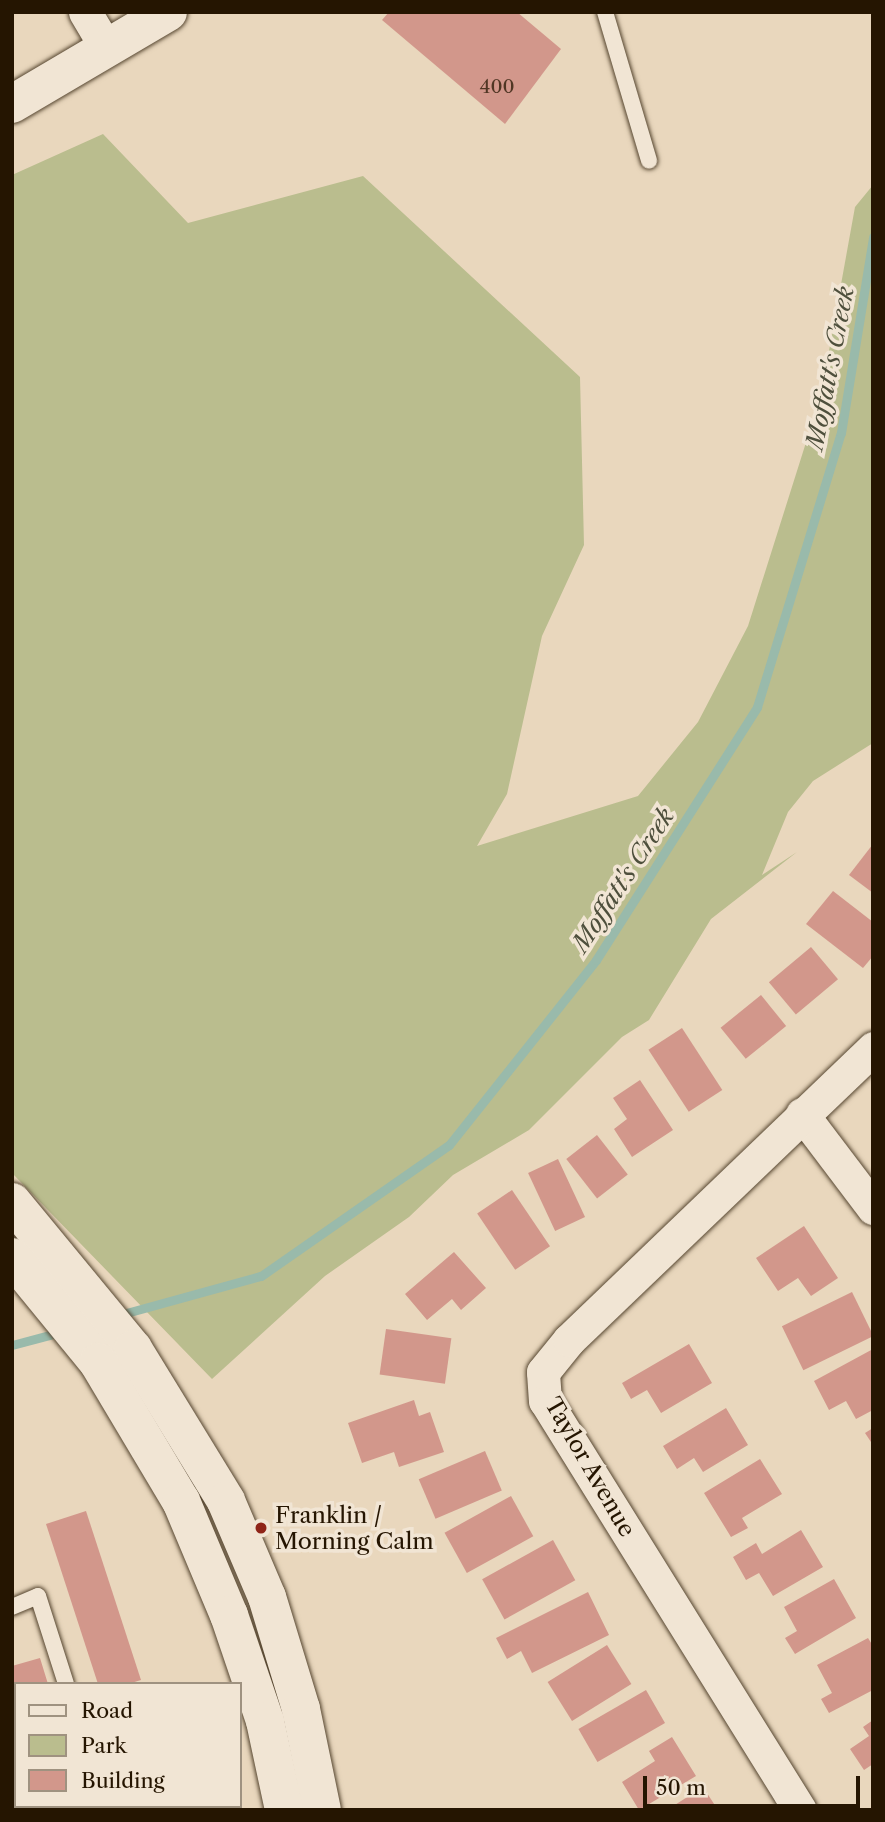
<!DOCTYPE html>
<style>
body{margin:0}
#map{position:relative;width:885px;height:1822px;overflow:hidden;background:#e9d7bd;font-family:"Libre Caslon Text",serif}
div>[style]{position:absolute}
.green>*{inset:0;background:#babd8e}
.stream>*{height:9px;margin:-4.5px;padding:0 4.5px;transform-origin:4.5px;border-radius:4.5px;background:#99baab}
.building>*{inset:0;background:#d2978b;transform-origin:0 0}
.roads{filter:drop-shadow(0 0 2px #564630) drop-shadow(0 0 2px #564630)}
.lane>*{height:16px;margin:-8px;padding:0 8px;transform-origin:8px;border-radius:8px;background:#f1e5d4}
.street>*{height:33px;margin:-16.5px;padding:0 16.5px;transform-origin:16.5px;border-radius:16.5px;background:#f1e5d4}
.secondary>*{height:38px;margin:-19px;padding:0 19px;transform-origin:19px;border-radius:19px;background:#f1e5d4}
.dots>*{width:19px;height:19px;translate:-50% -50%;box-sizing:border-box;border:4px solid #f1e5d4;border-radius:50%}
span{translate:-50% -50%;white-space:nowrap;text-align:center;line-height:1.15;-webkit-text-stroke:7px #f1e5d4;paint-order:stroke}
.number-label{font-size:19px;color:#503624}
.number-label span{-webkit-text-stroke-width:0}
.street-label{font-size:23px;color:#251501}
.poi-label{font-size:23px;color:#251501}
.left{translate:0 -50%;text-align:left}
.water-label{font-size:24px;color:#4e4f3c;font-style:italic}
.frame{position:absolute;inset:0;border:14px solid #251501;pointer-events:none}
.legend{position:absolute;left:14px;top:1682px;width:228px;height:126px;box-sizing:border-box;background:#f1e5d4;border:2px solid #9f9280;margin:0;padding:9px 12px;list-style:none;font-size:21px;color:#251501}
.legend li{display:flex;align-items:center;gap:14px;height:35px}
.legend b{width:35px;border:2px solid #9f9280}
.scale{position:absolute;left:643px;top:1776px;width:217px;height:32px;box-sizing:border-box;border:4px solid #251501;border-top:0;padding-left:9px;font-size:21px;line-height:24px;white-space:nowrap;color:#251501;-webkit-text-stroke:5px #f1e5d4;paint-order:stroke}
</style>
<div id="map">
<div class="green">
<div style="clip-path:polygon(103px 134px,188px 223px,363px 176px,580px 377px,584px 545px,542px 636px,507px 794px,477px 846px,638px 796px,698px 722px,748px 626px,821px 395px,855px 207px,873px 185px,873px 743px,813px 781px,788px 812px,762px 875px,797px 852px,711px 919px,649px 1020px,622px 1037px,529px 1130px,453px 1175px,409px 1217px,325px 1276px,212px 1379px,12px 1173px,12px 175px)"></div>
</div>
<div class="stream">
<div style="left:119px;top:1315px;width:147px;rotate:-15.4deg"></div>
<div style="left:261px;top:1276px;width:229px;rotate:-34.9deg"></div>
<div style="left:449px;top:1145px;width:236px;rotate:-51.5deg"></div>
<div style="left:596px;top:960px;width:300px;rotate:-57.5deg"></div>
<div style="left:757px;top:707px;width:287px;rotate:-73deg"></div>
<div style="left:841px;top:433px;width:199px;rotate:-80.7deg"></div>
<div style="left:12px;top:1345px;width:51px;rotate:-14.9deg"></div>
</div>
<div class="building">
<div style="clip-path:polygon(389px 12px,517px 12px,561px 49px,505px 124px,382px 20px)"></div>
<div style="clip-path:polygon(873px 844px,873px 893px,849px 875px)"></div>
<div style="clip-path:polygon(833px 891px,873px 922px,873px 956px,863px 968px,806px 924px)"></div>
<div style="left:811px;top:947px;width:42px;height:55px;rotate:50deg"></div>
<div style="left:761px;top:995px;width:40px;height:52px;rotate:51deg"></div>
<div style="left:682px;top:1028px;width:74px;height:40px;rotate:57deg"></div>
<div style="clip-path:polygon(640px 1080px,673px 1130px,632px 1157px,614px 1129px,627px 1119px,613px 1098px)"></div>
<div style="left:597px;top:1135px;width:50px;height:39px;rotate:52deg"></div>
<div style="left:558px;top:1159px;width:64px;height:33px;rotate:65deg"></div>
<div style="left:512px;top:1190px;width:68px;height:42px;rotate:56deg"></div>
<div style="clip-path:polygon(804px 1226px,838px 1278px,811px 1296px,798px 1278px,778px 1291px,756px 1258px)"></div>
<div style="clip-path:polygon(454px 1252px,486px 1288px,461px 1310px,452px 1299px,427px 1320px,405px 1294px)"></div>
<div style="left:852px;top:1292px;width:49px;height:78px;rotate:64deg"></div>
<div style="left:386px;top:1329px;width:66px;height:46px;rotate:8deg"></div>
<div style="clip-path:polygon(689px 1344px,712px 1383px,661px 1413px,647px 1390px,631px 1399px,622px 1383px)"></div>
<div style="clip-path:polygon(873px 1349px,873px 1410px,856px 1419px,846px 1401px,829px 1410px,814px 1381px)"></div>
<div style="clip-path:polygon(414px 1400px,419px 1416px,430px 1412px,444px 1452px,399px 1467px,394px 1452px,362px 1463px,348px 1423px)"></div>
<div style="clip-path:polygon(726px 1408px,748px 1445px,703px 1472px,694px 1458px,677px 1469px,663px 1446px)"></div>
<div style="clip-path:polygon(873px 1428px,873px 1445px,865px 1433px)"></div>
<div style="left:485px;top:1451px;width:43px;height:72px;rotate:67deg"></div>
<div style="clip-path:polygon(760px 1459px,782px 1494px,742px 1518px,748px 1528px,731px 1537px,704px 1493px)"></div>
<div style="left:511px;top:1496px;width:46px;height:76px;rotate:61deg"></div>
<div style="clip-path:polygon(86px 1511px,141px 1680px,128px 1684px,98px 1684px,46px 1524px)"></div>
<div style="clip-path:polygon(801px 1530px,823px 1567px,773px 1596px,759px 1573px,746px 1580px,733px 1557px,756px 1543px,762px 1554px)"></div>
<div style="left:553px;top:1540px;width:46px;height:81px;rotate:61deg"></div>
<div style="clip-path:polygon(834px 1579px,856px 1618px,795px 1654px,785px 1638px,797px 1631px,784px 1607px)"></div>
<div style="clip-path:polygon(588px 1592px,609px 1635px,532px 1673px,521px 1651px,507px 1659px,496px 1638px)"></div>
<div style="clip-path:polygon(868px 1638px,873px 1646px,873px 1690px,829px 1713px,821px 1699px,832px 1693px,817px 1665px)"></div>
<div style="left:607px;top:1645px;width:46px;height:70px;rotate:58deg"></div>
<div style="clip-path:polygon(40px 1658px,48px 1684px,16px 1684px,12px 1712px,12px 1666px)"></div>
<div style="left:646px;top:1690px;width:38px;height:78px;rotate:60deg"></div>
<div style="clip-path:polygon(873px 1720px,873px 1764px,864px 1770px,850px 1749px,869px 1736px,863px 1727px)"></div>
<div style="clip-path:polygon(672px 1737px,696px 1776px,639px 1810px,622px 1782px,655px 1761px,649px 1751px)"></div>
<div style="clip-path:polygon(703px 1787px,718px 1810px,667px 1810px)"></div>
</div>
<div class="roads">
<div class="lane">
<div style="left:605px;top:12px;width:155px;rotate:73.5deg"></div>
<div style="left:12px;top:1607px;width:28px;rotate:-23deg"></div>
<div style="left:38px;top:1596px;width:92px;rotate:72.3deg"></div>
</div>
<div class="street">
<div style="left:85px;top:12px;width:43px;rotate:59.3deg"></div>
<div style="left:802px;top:1114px;width:118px;rotate:52.9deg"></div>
<div style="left:12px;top:1798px;width:4px;rotate:-14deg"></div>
<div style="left:800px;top:1810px;width:482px;rotate:-121.9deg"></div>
<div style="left:545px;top:1401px;width:29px;rotate:-94deg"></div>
<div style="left:543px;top:1372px;width:41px;rotate:-50.9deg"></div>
<div style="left:569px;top:1340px;width:422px;rotate:-43.8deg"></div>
</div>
<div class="secondary">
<div style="left:12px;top:104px;width:181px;rotate:-30.5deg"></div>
<div style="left:12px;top:1202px;width:190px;rotate:50.5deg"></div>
<div style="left:133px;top:1349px;width:178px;rotate:58.5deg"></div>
<div style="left:226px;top:1501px;width:104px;rotate:66.9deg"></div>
<div style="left:267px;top:1597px;width:117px;rotate:73.1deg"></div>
<div style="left:301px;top:1709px;width:103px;rotate:78.3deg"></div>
<div style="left:12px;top:1257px;width:136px;rotate:50.7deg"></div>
<div style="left:98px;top:1362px;width:162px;rotate:59.2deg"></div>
<div style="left:181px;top:1501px;width:124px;rotate:67.2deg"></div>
<div style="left:229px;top:1615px;width:112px;rotate:71.2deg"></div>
<div style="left:265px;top:1721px;width:91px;rotate:77.9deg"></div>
</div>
</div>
<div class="dots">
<div style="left:261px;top:1528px;background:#8f2418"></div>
</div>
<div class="number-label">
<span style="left:497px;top:87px">400</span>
</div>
<div class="street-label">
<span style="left:590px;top:1467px;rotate:60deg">Taylor Avenue</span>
</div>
<div class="poi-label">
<span class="left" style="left:275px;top:1528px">Franklin /<br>Morning Calm</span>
</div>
<div class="water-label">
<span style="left:830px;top:368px;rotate:-79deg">Moffatt's Creek</span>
<span style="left:623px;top:880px;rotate:-57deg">Moffatt's Creek</span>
</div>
<div class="frame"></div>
<ul class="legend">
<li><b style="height:9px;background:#f1e5d4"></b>Road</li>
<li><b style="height:19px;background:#babd8e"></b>Park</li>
<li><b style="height:19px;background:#d2978b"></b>Building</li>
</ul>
<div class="scale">50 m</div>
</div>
